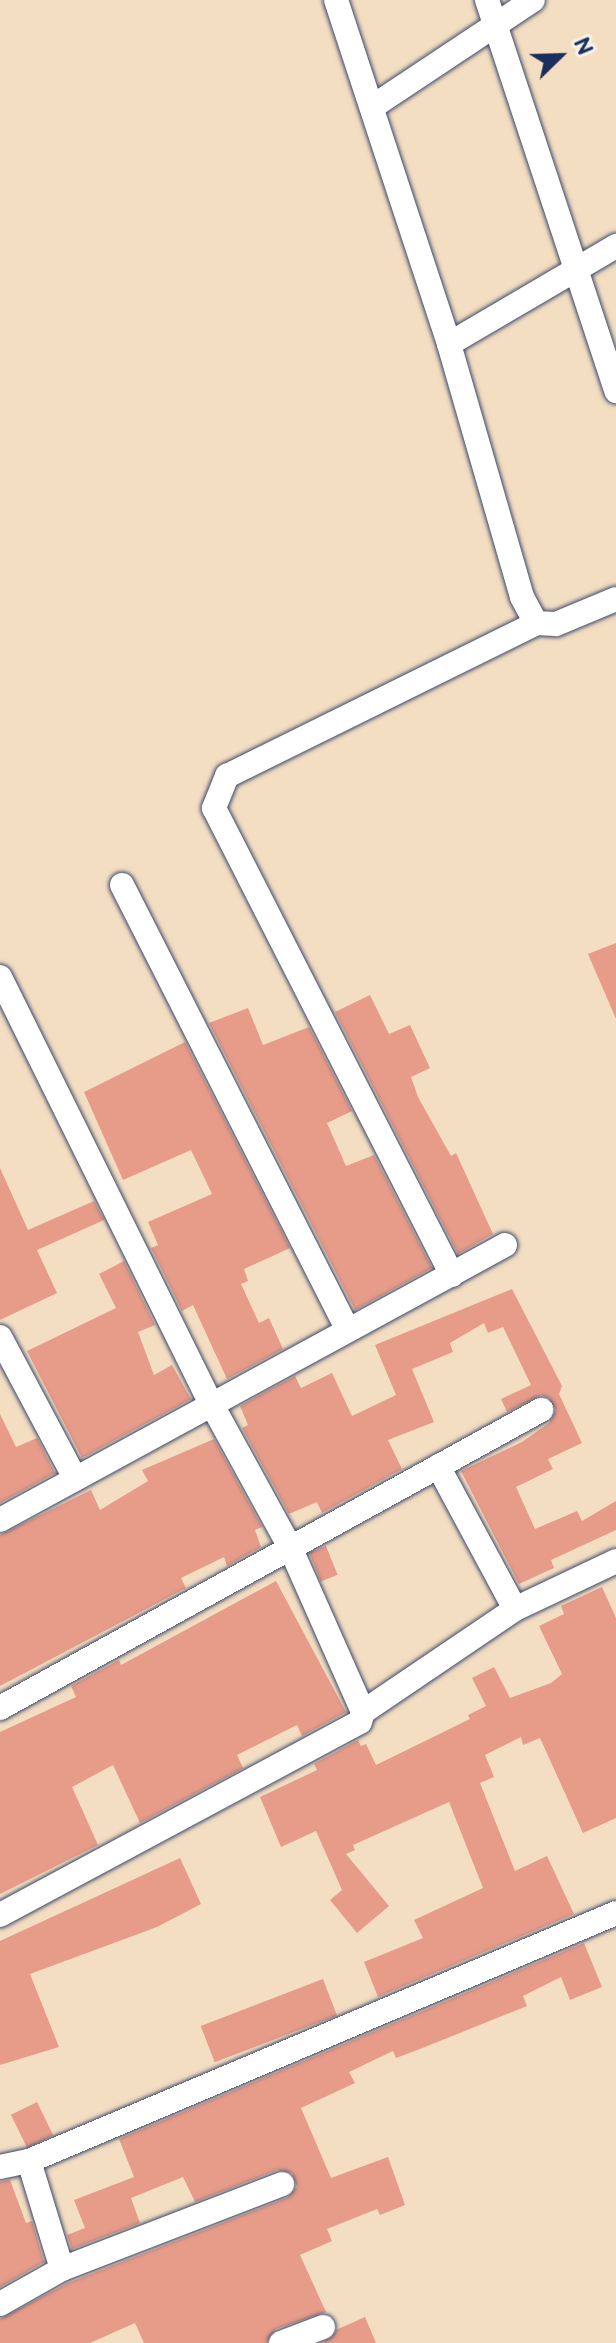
<!DOCTYPE html>
<style>
body{margin:0}
#map{position:relative;width:616px;height:2343px;overflow:hidden;background:#f4dec2;font-family:"Balsamiq Sans",sans-serif}
div>[style]{position:absolute}
.building>*{inset:0;background:#e79c89;transform-origin:0 0}
.roads{filter:drop-shadow(0 0 2px #3c496d) drop-shadow(0 0 2px #3c496d)}
.minor>*{height:24px;margin:-12px;padding:0 12px;transform-origin:12px;border-radius:12px;background:#fff}
span{translate:-50% -50%;white-space:nowrap;text-align:center;line-height:1.15;-webkit-text-stroke:7px #f7f3e8;paint-order:stroke}
.north{position:absolute;left:520px;top:16px;width:80px;height:80px;-webkit-text-stroke:6px #f7f3e8;paint-order:stroke;rotate:67deg;font-size:22px;font-weight:700;line-height:32px;text-align:center;color:#1b2f5e}
.north::after{content:'';display:block;margin:auto;width:28px;height:36px;background:#1b2f5e;clip-path:polygon(50% 0,100% 100%,50% 72%,0 100%)}
</style>
<div id="map">
<div class="building">
<div style="clip-path:polygon(616px 943px,616px 1019px,588px 954px)"></div>
<div style="clip-path:polygon(370px 995px,389px 1034px,410px 1025px,430px 1068px,411px 1077px,418px 1097px,451px 1156px,456px 1153px,493px 1234px,458px 1254px,335px 1012px)"></div>
<div style="clip-path:polygon(248px 1008px,263px 1045px,309px 1027px,352px 1111px,327px 1123px,346px 1166px,374px 1155px,432px 1268px,355px 1310px,209px 1023px)"></div>
<div style="clip-path:polygon(185px 1042px,290px 1248px,244px 1269px,248px 1281px,241px 1284px,259px 1323px,269px 1318px,283px 1349px,227px 1379px,193px 1305px,182px 1311px,151px 1248px,158px 1245px,148px 1222px,212px 1194px,191px 1150px,123px 1180px,84px 1092px)"></div>
<div style="clip-path:polygon(0 1168px,28px 1230px,94px 1201px,104px 1220px,37px 1250px,57px 1293px,0 1320px)"></div>
<div style="clip-path:polygon(124px 1261px,155px 1325px,138px 1332px,154px 1375px,172px 1365px,191px 1399px,82px 1458px,27px 1351px,116px 1308px,99px 1274px)"></div>
<div style="clip-path:polygon(512px 1289px,562px 1386px,559px 1394px,582px 1443px,548px 1459px,553px 1469px,516px 1487px,535px 1529px,577px 1511px,582px 1521px,616px 1501px,616px 1530px,551px 1560px,554px 1568px,519px 1584px,461px 1471px,522px 1442px,549px 1423px,556px 1410px,549px 1398px,541px 1395px,507px 1412px,501px 1399px,531px 1385px,503px 1327px,488px 1333px,484px 1323px,450px 1343px,453px 1352px,412px 1369px,434px 1422px,388px 1440px,402px 1469px,322px 1513px,317px 1502px,289px 1514px,242px 1428px,248px 1425px,240px 1406px,295px 1376px,301px 1388px,332px 1373px,352px 1416px,396px 1395px,375px 1345px)"></div>
<div style="clip-path:polygon(0 1414px,16px 1447px,37px 1438px,55px 1473px,0 1503px)"></div>
<div style="clip-path:polygon(214px 1439px,262px 1527px,255px 1530px,261px 1547px,227px 1566px,224px 1557px,181px 1578px,186px 1588px,0 1686px,0 1535px,91px 1490px,100px 1510px,148px 1481px,142px 1470px)"></div>
<div style="left:326px;top:1546px;width:31px;height:18px;rotate:68deg"></div>
<div style="clip-path:polygon(276px 1581px,346px 1712px,302px 1736px,297px 1725px,237px 1755px,243px 1768px,140px 1823px,113px 1765px,72px 1787px,98px 1845px,0 1894px,0 1732px,76px 1697px,71px 1686px,119px 1660px,121px 1665px)"></div>
<div style="clip-path:polygon(602px 1587px,616px 1618px,616px 1818px,583px 1833px,540px 1738px,523px 1745px,521px 1737px,485px 1755px,494px 1777px,480px 1783px,515px 1871px,547px 1856px,574px 1914px,378px 1997px,364px 1962px,423px 1938px,414px 1920px,483px 1888px,449px 1802px,353px 1845px,355px 1850px,346px 1854px,389px 1906px,357px 1933px,330px 1900px,342px 1890px,316px 1831px,281px 1847px,260px 1797px,317px 1770px,314px 1764px,358px 1740px,361px 1746px,366px 1744px,376px 1765px,470px 1719px,468px 1715px,486px 1706px,472px 1678px,494px 1667px,510px 1698px,551px 1683px,562px 1674px,539px 1626px,564px 1614px,561px 1606px)"></div>
<div style="clip-path:polygon(180px 1858px,201px 1904px,157px 1927px,30px 1974px,59px 2047px,0 2065px,0 1941px)"></div>
<div style="clip-path:polygon(584px 1943px,602px 1987px,570px 2000px,561px 1977px,523px 1996px,527px 2006px,420px 2049px,396px 2058px,393px 2051px,349px 2072px,355px 2083px,301px 2108px,331px 2178px,388px 2157px,405px 2205px,380px 2215px,377px 2209px,327px 2229px,332px 2241px,300px 2255px,326px 2312px,276px 2329px,266px 2343px,144px 2343px,135px 2323px,90px 2343px,0 2343px,0 2319px,68px 2283px,287px 2198px,297px 2187px,292px 2173px,277px 2170px,195px 2202px,183px 2177px,131px 2198px,140px 2223px,72px 2249px,67px 2235px,85px 2228px,74px 2200px,134px 2177px,119px 2139px)"></div>
<div style="left:323px;top:1979px;width:39px;height:131px;rotate:69deg"></div>
<div style="left:37px;top:2102px;width:37px;height:29px;rotate:64deg"></div>
<div style="clip-path:polygon(10px 2180px,26px 2223px,32px 2221px,44px 2262px,0 2287px,0 2182px)"></div>
<div style="clip-path:polygon(365px 2317px,376px 2343px,323px 2343px,338px 2329px)"></div>
</div>
<div class="roads">
<div class="minor">
<div style="left:336px;top:0;width:362px;rotate:71.8deg"></div>
<div style="left:449px;top:344px;width:263px;rotate:73.9deg"></div>
<div style="left:522px;top:597px;width:30px;rotate:62deg"></div>
<div style="left:487px;top:0;width:412px;rotate:71.7deg"></div>
<div style="left:372px;top:107px;width:193px;rotate:-33.6deg"></div>
<div style="left:449px;top:344px;width:194px;rotate:-30.4deg"></div>
<div style="left:122px;top:885px;width:497px;rotate:63.1deg"></div>
<div style="left:0;top:977px;width:475px;rotate:63.7deg"></div>
<div style="left:211px;top:1403px;width:164px;rotate:61.3deg"></div>
<div style="left:290px;top:1547px;width:180px;rotate:66.1deg"></div>
<div style="left:452px;top:1275px;width:524px;rotate:-117.01deg"></div>
<div style="left:214px;top:808px;width:35px;rotate:-68deg"></div>
<div style="left:227px;top:776px;width:345px;rotate:-26.3deg"></div>
<div style="left:536px;top:623px;width:20px;rotate:3deg"></div>
<div style="left:556px;top:624px;width:65px;rotate:-22.6deg"></div>
<div style="left:0;top:1337px;width:160px;rotate:62deg"></div>
<div style="left:0;top:1520px;width:575px;rotate:-28.57deg"></div>
<div style="left:515px;top:1609px;width:112px;rotate:-25.4deg"></div>
<div style="left:0;top:1708px;width:618px;rotate:-28.85deg"></div>
<div style="left:0;top:1915px;width:408px;rotate:-28.2deg"></div>
<div style="left:360px;top:1722px;width:10px;rotate:-73deg"></div>
<div style="left:363px;top:1712px;width:184px;rotate:-34.1deg"></div>
<div style="left:515px;top:1609px;width:162px;rotate:-118.3deg"></div>
<div style="left:0;top:2167px;width:30px;rotate:-12deg"></div>
<div style="left:62px;top:2269px;width:236px;rotate:-21.1deg"></div>
<div style="left:0;top:2304px;width:71px;rotate:-29.4deg"></div>
<div style="left:62px;top:2269px;width:113px;rotate:-107deg"></div>
<div style="left:29px;top:2161px;width:637px;rotate:-22.9deg"></div>
<div style="left:281px;top:2343px;width:45px;rotate:-20.9deg"></div>
</div>
</div>
<div class="north">N</div>
</div>
